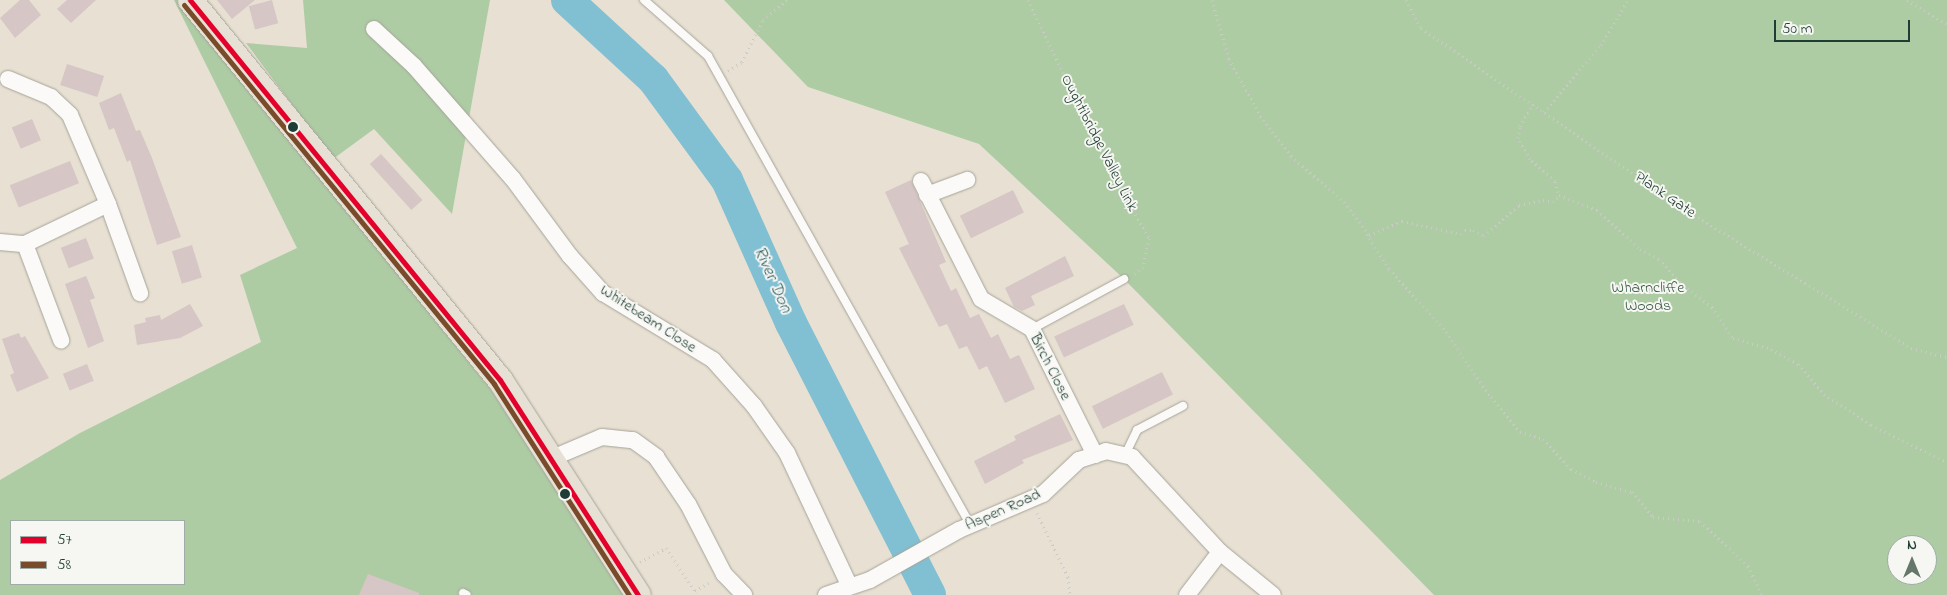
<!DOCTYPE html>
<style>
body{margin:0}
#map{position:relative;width:1947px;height:595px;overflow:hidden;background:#e8e0d2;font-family:"Indie Flower",sans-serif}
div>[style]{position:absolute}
.forest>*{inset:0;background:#adcca4}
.river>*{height:32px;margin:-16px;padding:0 16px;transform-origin:16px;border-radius:16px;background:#81c0d3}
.building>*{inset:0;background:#d6c6c6;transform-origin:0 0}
.path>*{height:3px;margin-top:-1.5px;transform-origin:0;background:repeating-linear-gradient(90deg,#cacbc7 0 1px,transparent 0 5px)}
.roads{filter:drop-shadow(0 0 1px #a4a49a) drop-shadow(0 0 1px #a4a49a)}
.service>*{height:8px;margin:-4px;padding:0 4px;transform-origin:4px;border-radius:4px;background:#fcfaf8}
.minor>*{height:16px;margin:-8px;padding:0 8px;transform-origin:8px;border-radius:8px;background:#fcfaf8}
.primary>*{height:25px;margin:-12.5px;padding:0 12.5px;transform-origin:12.5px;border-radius:12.5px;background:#e7e1d5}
.bus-1>*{height:5px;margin:-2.5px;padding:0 2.5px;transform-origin:2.5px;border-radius:2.5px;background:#e4002b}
.bus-2>*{height:5px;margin:-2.5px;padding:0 2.5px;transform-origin:2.5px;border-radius:2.5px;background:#7a4b2a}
.dots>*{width:14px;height:14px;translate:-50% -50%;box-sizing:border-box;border:2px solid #f6f6f2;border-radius:50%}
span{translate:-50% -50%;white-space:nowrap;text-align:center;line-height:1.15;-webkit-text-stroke:4px #f6f6f2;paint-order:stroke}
.street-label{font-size:16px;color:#1f3d34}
.park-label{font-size:16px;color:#385d47}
.water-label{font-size:18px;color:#2f6064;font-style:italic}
.legend{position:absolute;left:10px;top:520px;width:175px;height:65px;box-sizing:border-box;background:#f6f6f2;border:1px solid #a0aca6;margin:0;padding:6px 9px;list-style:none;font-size:15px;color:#1f3d34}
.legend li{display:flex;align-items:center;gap:10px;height:25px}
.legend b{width:25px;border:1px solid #a0aca6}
.north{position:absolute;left:1887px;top:535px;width:50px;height:50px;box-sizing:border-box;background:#f6f6f2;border:1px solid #a0aca6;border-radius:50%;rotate:0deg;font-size:14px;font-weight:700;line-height:20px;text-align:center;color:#1f3d34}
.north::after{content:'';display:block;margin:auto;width:18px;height:22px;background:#65766b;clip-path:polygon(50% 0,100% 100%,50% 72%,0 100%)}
.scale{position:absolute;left:1774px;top:20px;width:136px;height:22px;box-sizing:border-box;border:2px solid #1f3d34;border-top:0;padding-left:6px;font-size:15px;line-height:18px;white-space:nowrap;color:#1f3d34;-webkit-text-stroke:4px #f6f6f2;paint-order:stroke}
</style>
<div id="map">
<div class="forest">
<div style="clip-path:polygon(evenodd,174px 0,177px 0,492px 391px,626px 595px,0 595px,0 480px,80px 433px,261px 342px,240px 275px,297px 248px,174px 0,11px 521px,184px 521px,184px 584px,11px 584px,11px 521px)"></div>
<div style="clip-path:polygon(303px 0,490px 0,452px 214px,374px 129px,333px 159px,246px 43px,307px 48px)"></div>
<div style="clip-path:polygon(evenodd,724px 0,1947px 0,1947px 595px,1434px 595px,1124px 279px,979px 144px,808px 87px,724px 0,1897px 545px,1927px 545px,1927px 575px,1897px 575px,1897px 545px)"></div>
</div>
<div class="river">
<div style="left:567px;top:0;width:117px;rotate:42.6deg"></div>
<div style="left:653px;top:79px;width:125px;rotate:53.8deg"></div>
<div style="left:727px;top:180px;width:157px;rotate:65.9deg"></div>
<div style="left:791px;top:323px;width:305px;rotate:62.9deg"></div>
</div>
<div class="building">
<div style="clip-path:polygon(20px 0,29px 0,41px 15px,15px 38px,0 18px)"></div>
<div style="clip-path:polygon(67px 0,96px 0,71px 23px,57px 9px)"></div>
<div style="clip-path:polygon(217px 0,255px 0,232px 19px)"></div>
<div style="left:272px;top:0;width:24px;height:24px;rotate:75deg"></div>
<div style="left:67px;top:64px;width:39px;height:22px;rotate:18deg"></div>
<div style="clip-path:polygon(121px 93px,136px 131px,140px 130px,152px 158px,181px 237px,157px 245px,130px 160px,127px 162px,114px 128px,109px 130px,99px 103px)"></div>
<div style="left:32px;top:119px;width:23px;height:22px;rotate:67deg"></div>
<div style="left:381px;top:154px;width:62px;height:15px;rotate:48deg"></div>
<div style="left:70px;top:161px;width:24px;height:65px;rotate:68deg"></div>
<div style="clip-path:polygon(911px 180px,946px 262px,939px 265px,951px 291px,956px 288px,970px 318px,979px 314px,991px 338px,998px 334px,1010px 359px,1019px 355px,1035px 389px,1005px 403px,987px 366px,979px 370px,967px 346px,959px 349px,947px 324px,939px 327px,899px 248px,909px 244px,885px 192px)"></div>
<div style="left:1013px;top:190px;width:25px;height:59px;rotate:64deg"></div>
<div style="left:86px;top:238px;width:22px;height:27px;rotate:69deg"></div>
<div style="left:192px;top:245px;width:34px;height:21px;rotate:73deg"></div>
<div style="clip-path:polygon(1065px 256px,1074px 276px,1031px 296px,1035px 305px,1022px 311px,1014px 307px,1005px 288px)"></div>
<div style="clip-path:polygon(86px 276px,95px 298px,90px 300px,104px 341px,88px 348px,65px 284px)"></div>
<div style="clip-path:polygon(190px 304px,203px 326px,180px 338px,137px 345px,134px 325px,146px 322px,145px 318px,160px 315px,161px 320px)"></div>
<div style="left:1124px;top:304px;width:23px;height:77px;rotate:65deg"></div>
<div style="clip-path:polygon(19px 333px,21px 338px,25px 336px,49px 378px,17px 392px,10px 375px,14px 373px,2px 339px)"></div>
<div style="left:87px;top:364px;width:18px;height:26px;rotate:68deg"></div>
<div style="left:1162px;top:372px;width:25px;height:78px;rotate:64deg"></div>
<div style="clip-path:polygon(1060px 414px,1073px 440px,1022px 460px,1024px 463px,985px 484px,974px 461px,1016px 440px,1014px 436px)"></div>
<div style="clip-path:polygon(368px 574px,419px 593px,419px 595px,359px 595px)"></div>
</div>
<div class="path">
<div style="left:1028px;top:0;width:180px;rotate:64.3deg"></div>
<div style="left:1106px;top:162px;width:87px;rotate:60.5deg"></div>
<div style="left:1149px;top:238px;width:30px;rotate:102deg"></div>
<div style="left:1143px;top:267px;width:11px;rotate:142deg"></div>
<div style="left:1212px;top:0;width:61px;rotate:73.9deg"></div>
<div style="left:1229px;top:59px;width:70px;rotate:60.9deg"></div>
<div style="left:1263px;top:120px;width:46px;rotate:52.1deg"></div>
<div style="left:1291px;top:156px;width:70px;rotate:41deg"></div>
<div style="left:1344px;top:202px;width:41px;rotate:52.9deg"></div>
<div style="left:1369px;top:235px;width:36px;rotate:-23deg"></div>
<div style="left:1402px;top:221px;width:60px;rotate:12.4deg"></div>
<div style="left:1461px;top:234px;width:6px;rotate:-45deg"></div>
<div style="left:1465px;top:230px;width:8px"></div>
<div style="left:1473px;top:230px;width:13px;rotate:29deg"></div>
<div style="left:1484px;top:236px;width:47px;rotate:-41.5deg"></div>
<div style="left:1519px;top:205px;width:25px;rotate:-12deg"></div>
<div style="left:1543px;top:200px;width:10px;rotate:11deg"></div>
<div style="left:1553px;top:202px;width:8px;rotate:-40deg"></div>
<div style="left:1559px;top:197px;width:16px;rotate:-104deg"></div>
<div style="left:1555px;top:181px;width:33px;rotate:-139deg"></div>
<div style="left:1530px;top:159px;width:24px;rotate:-120deg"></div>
<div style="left:1518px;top:138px;width:12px;rotate:-81deg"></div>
<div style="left:1520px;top:126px;width:26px;rotate:-59deg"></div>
<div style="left:1406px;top:0;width:32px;rotate:62deg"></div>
<div style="left:1421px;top:28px;width:316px;rotate:34.5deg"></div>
<div style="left:1681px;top:207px;width:270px;rotate:31.5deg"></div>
<div style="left:1911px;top:348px;width:37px;rotate:14deg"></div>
<div style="left:1907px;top:0;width:47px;rotate:31deg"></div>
<div style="left:728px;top:71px;width:17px;rotate:-33deg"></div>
<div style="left:742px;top:62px;width:47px;rotate:-63.4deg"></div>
<div style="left:763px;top:20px;width:31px;rotate:-40deg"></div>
<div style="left:1544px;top:112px;width:88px;rotate:-49.6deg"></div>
<div style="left:1601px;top:45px;width:52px;rotate:-59deg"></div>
<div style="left:1559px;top:195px;width:41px;rotate:21.5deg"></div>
<div style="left:1597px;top:210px;width:58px;rotate:42.2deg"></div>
<div style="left:1640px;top:249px;width:21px;rotate:28deg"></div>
<div style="left:1659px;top:259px;width:31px;rotate:48deg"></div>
<div style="left:1680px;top:282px;width:41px;rotate:38deg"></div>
<div style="left:1712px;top:307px;width:37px;rotate:56deg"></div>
<div style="left:1733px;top:338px;width:40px;rotate:16deg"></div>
<div style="left:1771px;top:349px;width:31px;rotate:29deg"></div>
<div style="left:1798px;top:364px;width:40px;rotate:49deg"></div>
<div style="left:1824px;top:394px;width:56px;rotate:33.4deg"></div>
<div style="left:1871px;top:425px;width:85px;rotate:26deg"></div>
<div style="left:1367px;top:234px;width:41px;rotate:57.8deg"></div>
<div style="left:1389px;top:269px;width:80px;rotate:47.5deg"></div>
<div style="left:1443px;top:328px;width:84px;rotate:55.2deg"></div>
<div style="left:1491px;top:397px;width:45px;rotate:50.4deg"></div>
<div style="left:1520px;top:432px;width:24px;rotate:17deg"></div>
<div style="left:1543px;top:439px;width:41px;rotate:47deg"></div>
<div style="left:1571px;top:469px;width:28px;rotate:27deg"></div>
<div style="left:1596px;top:482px;width:37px;rotate:16deg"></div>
<div style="left:1632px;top:492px;width:33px;rotate:50deg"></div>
<div style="left:1653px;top:517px;width:47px;rotate:4.9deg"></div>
<div style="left:1700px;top:521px;width:66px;rotate:43.2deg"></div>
<div style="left:1748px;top:566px;width:32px;rotate:64deg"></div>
<div style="left:1037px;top:513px;width:71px;rotate:64.2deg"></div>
<div style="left:1068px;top:577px;width:18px;rotate:84deg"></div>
<div style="left:640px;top:562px;width:30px;rotate:-28deg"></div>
<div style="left:666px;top:548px;width:52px;rotate:56deg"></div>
<div style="left:695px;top:591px;width:17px;rotate:-31deg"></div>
</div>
<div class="roads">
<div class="service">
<div style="left:644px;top:0;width:85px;rotate:41.2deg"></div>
<div style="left:708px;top:56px;width:536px;rotate:60.76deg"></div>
<div style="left:1032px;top:329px;width:105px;rotate:-28.5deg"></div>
<div style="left:1125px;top:455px;width:28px;rotate:-64deg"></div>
<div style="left:1137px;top:430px;width:52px;rotate:-27.6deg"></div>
<div style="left:463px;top:593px;width:4px;rotate:27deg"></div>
</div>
<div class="minor">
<div style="left:374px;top:29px;width:54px;rotate:42.8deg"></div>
<div style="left:414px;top:66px;width:150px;rotate:48.8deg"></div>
<div style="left:513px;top:179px;width:96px;rotate:53.5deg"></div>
<div style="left:570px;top:256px;width:50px;rotate:48.3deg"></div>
<div style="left:603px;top:293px;width:129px;rotate:31.3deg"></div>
<div style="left:713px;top:360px;width:62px;rotate:48.3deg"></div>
<div style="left:754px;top:406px;width:57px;rotate:54.9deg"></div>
<div style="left:787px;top:453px;width:146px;rotate:64.8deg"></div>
<div style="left:8px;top:79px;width:47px;rotate:22.7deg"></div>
<div style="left:51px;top:97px;width:26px;rotate:43deg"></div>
<div style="left:70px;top:115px;width:97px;rotate:66.9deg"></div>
<div style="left:108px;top:204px;width:95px;rotate:70.2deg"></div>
<div style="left:921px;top:181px;width:132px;rotate:63deg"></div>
<div style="left:981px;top:299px;width:59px;rotate:30.5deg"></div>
<div style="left:1032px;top:329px;width:141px;rotate:63.4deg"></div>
<div style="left:927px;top:195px;width:43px;rotate:-20.6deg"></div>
<div style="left:0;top:242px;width:25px;rotate:5deg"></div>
<div style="left:25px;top:244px;width:92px;rotate:-25.7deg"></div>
<div style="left:25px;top:244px;width:103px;rotate:69.4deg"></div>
<div style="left:550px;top:459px;width:56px;rotate:-22.9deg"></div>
<div style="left:602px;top:437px;width:31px;rotate:6deg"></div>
<div style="left:633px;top:440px;width:29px;rotate:36deg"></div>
<div style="left:656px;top:457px;width:57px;rotate:55.8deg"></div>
<div style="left:688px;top:504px;width:79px;rotate:62.8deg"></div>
<div style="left:724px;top:574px;width:29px;rotate:46deg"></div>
<div style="left:826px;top:595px;width:46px;rotate:-18.8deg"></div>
<div style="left:870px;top:580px;width:102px;rotate:-29.3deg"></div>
<div style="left:959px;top:530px;width:91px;rotate:-23.2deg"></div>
<div style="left:1043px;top:494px;width:50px;rotate:-43.4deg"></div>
<div style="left:1079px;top:460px;width:28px;rotate:-18deg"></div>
<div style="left:1106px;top:451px;width:27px;rotate:13deg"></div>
<div style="left:1132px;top:457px;width:129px;rotate:47.2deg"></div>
<div style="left:1220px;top:552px;width:68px;rotate:39.1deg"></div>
<div style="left:1187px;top:595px;width:54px;rotate:-52.5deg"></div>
</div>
<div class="primary">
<div style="left:190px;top:0;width:490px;rotate:50.8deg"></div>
<div style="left:500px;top:380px;width:255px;rotate:57.3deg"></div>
</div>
</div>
<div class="bus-1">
<div style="left:190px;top:0;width:490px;rotate:50.8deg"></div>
<div style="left:500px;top:380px;width:255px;rotate:57.3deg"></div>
</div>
<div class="bus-2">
<div style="left:184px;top:5px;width:490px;rotate:50.7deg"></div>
<div style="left:494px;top:384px;width:250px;rotate:57.4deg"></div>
</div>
<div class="dots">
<div style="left:293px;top:127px;background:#1f3d34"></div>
<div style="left:565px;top:494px;background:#1f3d34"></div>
</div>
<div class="street-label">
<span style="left:1099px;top:143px;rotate:63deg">Oughtibridge Valley Link</span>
<span style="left:1665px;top:195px;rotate:34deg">Plank Gate</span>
<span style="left:648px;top:319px;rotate:33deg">Whitebeam Close</span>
<span style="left:1050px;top:367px;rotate:63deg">Birch Close</span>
<span style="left:1003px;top:510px;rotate:-24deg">Aspen Road</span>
</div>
<div class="park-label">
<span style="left:1648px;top:297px">Wharncliffe<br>Woods</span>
</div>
<div class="water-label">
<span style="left:772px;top:280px;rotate:66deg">River Don</span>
</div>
<ul class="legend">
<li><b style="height:6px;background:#e4002b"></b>57</li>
<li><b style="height:6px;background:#7a4b2a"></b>58</li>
</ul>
<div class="north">N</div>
<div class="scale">50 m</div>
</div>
